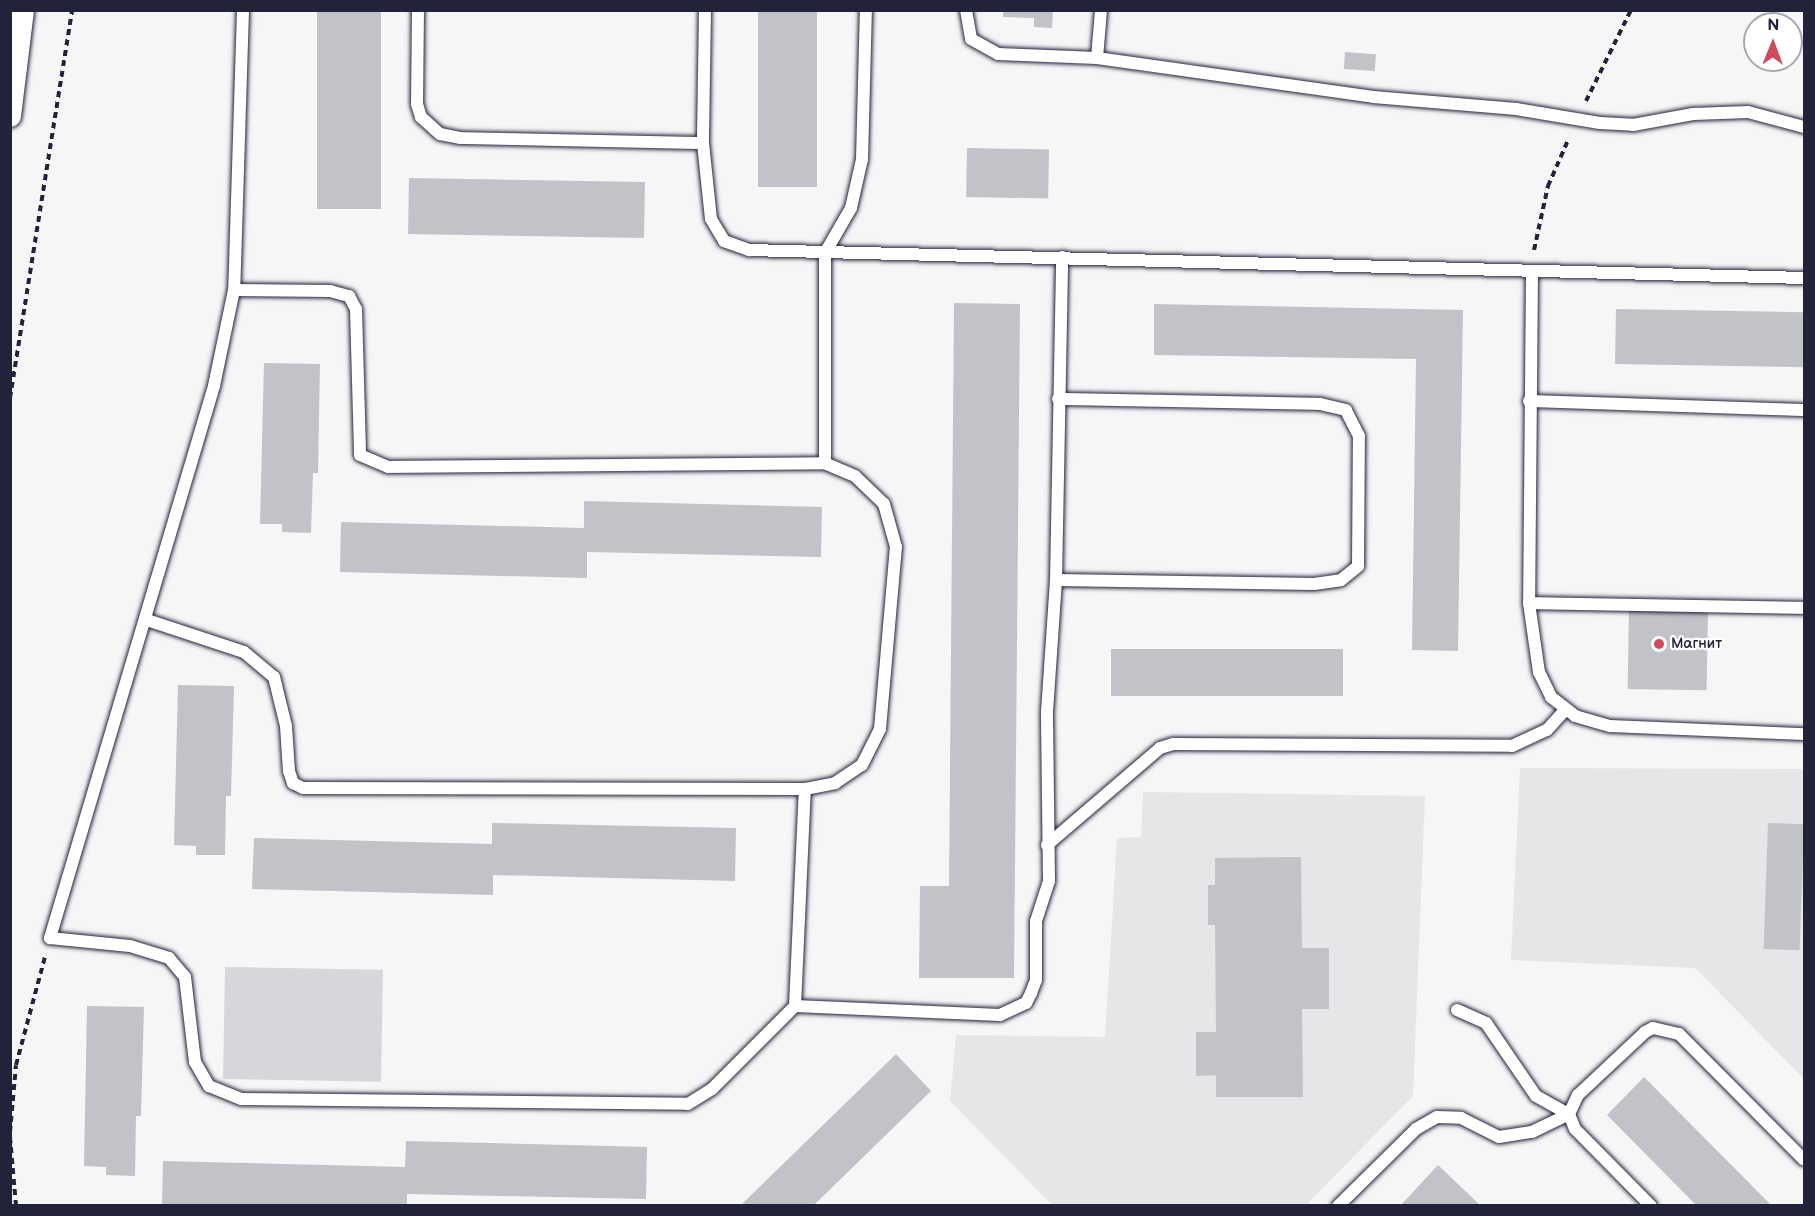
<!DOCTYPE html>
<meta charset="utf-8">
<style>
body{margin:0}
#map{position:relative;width:1815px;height:1216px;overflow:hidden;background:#f6f6f7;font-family:"Balsamiq Sans",sans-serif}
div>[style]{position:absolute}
.built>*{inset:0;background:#e6e6e9}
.green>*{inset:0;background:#d7d7db;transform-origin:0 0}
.building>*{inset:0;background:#c2c2c9;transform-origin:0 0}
.path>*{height:4px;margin-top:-2px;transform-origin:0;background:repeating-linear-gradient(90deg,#22223b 0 6px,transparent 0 10.5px)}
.roads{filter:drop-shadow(0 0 2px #22223b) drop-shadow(0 0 2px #22223b)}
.lane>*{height:12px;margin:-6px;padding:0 6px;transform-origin:6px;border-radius:6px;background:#fff}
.street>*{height:22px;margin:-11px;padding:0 11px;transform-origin:11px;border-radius:11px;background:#fff}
.dots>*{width:16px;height:16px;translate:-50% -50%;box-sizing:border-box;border:3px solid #fff;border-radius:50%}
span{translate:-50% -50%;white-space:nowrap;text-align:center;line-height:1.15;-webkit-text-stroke:4.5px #fff;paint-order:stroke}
.poi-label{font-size:15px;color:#22223b}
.left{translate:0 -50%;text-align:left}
.frame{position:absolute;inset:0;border:12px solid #22223b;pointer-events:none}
.north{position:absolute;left:1743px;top:12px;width:60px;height:60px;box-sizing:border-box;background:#fff;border:2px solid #a7a7b1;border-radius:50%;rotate:1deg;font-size:16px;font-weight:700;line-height:24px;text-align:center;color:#22223b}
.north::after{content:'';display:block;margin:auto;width:21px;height:27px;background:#d1495b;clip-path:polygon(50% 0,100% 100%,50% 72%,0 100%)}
</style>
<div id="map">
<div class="built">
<div style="clip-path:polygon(1520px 768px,1804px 769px,1804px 1079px,1695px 968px,1511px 960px)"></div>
<div style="clip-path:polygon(1143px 792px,1425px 796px,1413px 1096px,1306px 1205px,1052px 1205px,950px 1101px,956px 1035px,1105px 1037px,1117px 838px,1141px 837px)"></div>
</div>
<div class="green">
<div style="left:225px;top:967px;width:158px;height:112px;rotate:1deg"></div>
</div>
<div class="building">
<div style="left:317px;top:10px;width:64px;height:199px"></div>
<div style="left:758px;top:10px;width:59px;height:177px"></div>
<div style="clip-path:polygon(1003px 10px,1053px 10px,1052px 28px,1034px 27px,1034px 18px,1003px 17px)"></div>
<div style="left:1345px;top:52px;width:31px;height:17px;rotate:4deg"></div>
<div style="left:967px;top:148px;width:82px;height:49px;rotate:1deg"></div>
<div style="left:409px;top:178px;width:236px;height:56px;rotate:1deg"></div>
<div style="clip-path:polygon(954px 303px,1020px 304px,1014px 978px,919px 978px,920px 886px,949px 886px)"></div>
<div style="clip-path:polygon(1154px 304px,1463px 310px,1458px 651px,1412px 650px,1416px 359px,1154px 355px)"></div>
<div style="left:1616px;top:309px;width:188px;height:55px;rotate:1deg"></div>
<div style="clip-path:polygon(264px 363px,320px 364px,318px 473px,313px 473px,311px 533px,282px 532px,282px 524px,260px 524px)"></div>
<div style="clip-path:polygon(584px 501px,822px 507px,821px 557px,587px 552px,587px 578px,340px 572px,341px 522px,584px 528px)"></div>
<div style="left:1629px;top:609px;width:79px;height:80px;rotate:1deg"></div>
<div style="left:1111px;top:649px;width:232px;height:47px"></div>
<div style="clip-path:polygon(178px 685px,234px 686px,231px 796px,226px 796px,225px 855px,196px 855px,196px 846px,174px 845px)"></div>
<div style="clip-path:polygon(492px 823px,736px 828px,735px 881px,493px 875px,493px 895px,252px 889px,254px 838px,492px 844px)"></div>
<div style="left:1768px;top:823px;width:36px;height:126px;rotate:2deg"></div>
<div style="clip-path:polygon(1301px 857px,1302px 948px,1329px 948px,1329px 1009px,1302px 1009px,1303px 1097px,1216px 1097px,1216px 1075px,1196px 1076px,1196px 1032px,1216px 1032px,1215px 925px,1208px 925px,1208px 885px,1215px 885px,1215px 858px)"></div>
<div style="clip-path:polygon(87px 1006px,144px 1007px,141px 1116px,136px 1116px,135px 1176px,106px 1175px,106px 1167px,84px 1166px)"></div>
<div style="clip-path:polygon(896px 1054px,931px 1091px,813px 1206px,740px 1206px)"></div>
<div style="clip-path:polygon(1644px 1077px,1772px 1206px,1697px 1206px,1607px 1115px)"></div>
<div style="clip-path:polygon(406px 1141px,647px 1147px,646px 1199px,407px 1194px,407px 1206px,162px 1206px,163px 1161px,405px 1167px)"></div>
<div style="clip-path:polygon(1438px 1165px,1481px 1206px,1400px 1206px)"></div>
</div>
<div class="path">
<div style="left:1586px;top:101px;width:102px;rotate:-63.7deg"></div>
<div style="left:1534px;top:250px;width:66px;rotate:-77.7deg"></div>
<div style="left:1548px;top:186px;width:52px;rotate:-66.4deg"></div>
<div style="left:10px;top:398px;width:393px;rotate:-80.9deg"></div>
<div style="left:10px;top:1132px;width:67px;rotate:-84.9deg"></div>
<div style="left:16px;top:1065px;width:112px;rotate:-75deg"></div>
<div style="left:10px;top:1137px;width:69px;rotate:85deg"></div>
</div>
<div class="roads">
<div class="lane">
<div style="left:243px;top:10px;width:280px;rotate:91.8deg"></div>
<div style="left:234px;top:290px;width:96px;rotate:0.6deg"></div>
<div style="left:330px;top:291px;width:20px;rotate:15deg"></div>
<div style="left:349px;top:296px;width:15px;rotate:62deg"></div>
<div style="left:356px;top:309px;width:146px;rotate:88.4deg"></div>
<div style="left:360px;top:455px;width:30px;rotate:23deg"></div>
<div style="left:388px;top:467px;width:437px;rotate:-0.5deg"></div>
<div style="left:825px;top:463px;width:210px;rotate:-90deg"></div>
<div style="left:825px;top:253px;width:52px;rotate:-60deg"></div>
<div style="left:851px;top:208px;width:50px;rotate:-77.3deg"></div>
<div style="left:862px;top:159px;width:149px;rotate:-88.5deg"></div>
<div style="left:418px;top:10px;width:94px;rotate:90.6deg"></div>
<div style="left:417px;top:104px;width:14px;rotate:73deg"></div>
<div style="left:421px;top:117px;width:25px;rotate:42deg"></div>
<div style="left:440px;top:134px;width:20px;rotate:11deg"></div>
<div style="left:460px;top:138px;width:243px;rotate:1.2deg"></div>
<div style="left:705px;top:10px;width:133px;rotate:90.9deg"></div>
<div style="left:703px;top:143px;width:76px;rotate:84deg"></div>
<div style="left:711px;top:219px;width:26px;rotate:59deg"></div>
<div style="left:724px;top:241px;width:27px;rotate:20deg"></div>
<div style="left:749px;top:250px;width:1055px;rotate:1.52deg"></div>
<div style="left:966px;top:10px;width:29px;rotate:80deg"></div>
<div style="left:971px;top:39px;width:31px;rotate:29deg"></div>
<div style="left:998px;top:54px;width:99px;rotate:2.3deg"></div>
<div style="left:1097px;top:58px;width:279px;rotate:8deg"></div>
<div style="left:1373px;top:97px;width:144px;rotate:4.8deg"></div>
<div style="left:1516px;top:109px;width:85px;rotate:9.5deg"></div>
<div style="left:1600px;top:123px;width:33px;rotate:3deg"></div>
<div style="left:1633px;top:125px;width:61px;rotate:-10.4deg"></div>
<div style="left:1693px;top:114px;width:55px;rotate:-2.1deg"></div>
<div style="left:1748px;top:112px;width:58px;rotate:15deg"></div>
<div style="left:1097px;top:58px;width:48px;rotate:-85.2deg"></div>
<div style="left:1532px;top:272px;width:331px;rotate:90.5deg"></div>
<div style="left:1529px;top:603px;width:70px;rotate:81.8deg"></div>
<div style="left:1539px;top:672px;width:28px;rotate:64deg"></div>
<div style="left:1551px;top:697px;width:31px;rotate:38deg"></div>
<div style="left:1575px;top:716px;width:36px;rotate:16deg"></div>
<div style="left:1610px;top:726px;width:194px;rotate:2.4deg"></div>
<div style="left:234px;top:290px;width:98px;rotate:101.8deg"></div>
<div style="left:214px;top:386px;width:576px;rotate:106.55deg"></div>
<div style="left:50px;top:938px;width:80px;rotate:5.7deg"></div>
<div style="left:130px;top:946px;width:41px;rotate:17.1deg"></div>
<div style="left:169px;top:958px;width:25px;rotate:50deg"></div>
<div style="left:185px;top:977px;width:86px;rotate:83.3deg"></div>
<div style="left:195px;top:1062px;width:28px;rotate:60deg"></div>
<div style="left:209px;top:1086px;width:35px;rotate:22deg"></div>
<div style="left:242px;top:1099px;width:446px;rotate:0.6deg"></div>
<div style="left:688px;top:1104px;width:28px;rotate:-32deg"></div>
<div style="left:712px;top:1089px;width:117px;rotate:-45deg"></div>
<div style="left:795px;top:1006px;width:217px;rotate:-87.4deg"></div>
<div style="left:1529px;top:401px;width:275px;rotate:1.9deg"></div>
<div style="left:1056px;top:580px;width:258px;rotate:0.9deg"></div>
<div style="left:1314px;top:584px;width:27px;rotate:-8deg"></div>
<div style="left:1341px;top:580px;width:22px;rotate:-39deg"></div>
<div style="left:1358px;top:566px;width:130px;rotate:-89.6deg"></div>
<div style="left:1359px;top:436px;width:29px;rotate:-117deg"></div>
<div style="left:1346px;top:410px;width:27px;rotate:-167deg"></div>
<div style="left:1320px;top:404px;width:262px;rotate:-178.9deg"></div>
<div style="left:1529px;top:603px;width:275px;rotate:1deg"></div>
<div style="left:147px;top:620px;width:102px;rotate:18.3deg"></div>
<div style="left:244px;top:652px;width:39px;rotate:40deg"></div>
<div style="left:274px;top:677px;width:50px;rotate:76.2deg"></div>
<div style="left:286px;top:726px;width:45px;rotate:86.2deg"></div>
<div style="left:289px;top:771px;width:13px;rotate:72deg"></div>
<div style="left:293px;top:783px;width:11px;rotate:27deg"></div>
<div style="left:303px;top:788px;width:502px;rotate:0.11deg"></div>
<div style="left:805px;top:789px;width:31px;rotate:-11deg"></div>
<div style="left:835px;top:783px;width:32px;rotate:-34deg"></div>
<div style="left:862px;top:765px;width:40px;rotate:-63.4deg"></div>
<div style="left:880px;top:729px;width:183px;rotate:-85deg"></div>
<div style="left:896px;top:547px;width:45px;rotate:-105.6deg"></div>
<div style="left:884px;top:504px;width:40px;rotate:-136deg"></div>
<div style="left:855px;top:476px;width:33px;rotate:-157deg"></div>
<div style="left:1047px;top:845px;width:149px;rotate:-40.6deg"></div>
<div style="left:1160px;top:748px;width:14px;rotate:-17deg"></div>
<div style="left:1173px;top:744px;width:339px;rotate:0.3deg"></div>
<div style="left:1512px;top:746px;width:38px;rotate:-25deg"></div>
<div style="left:1547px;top:730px;width:28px;rotate:-48deg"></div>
<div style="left:795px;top:1006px;width:205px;rotate:2.5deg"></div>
<div style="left:1000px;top:1015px;width:29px;rotate:-25deg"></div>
<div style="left:1026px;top:1003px;width:11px;rotate:-63deg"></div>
<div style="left:1031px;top:993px;width:14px;rotate:-69deg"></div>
<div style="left:1036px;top:980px;width:59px;rotate:-90deg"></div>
<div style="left:1036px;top:921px;width:42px;rotate:-72deg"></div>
<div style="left:1049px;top:881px;width:169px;rotate:-90.7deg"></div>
<div style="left:1047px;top:712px;width:132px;rotate:-86.1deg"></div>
<div style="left:1056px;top:580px;width:323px;rotate:-88.9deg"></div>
<div style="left:1457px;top:1010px;width:32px;rotate:24deg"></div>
<div style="left:1486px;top:1023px;width:88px;rotate:55.6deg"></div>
<div style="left:1536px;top:1096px;width:38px;rotate:29deg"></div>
<div style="left:1338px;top:1206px;width:110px;rotate:-44.6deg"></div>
<div style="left:1416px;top:1129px;width:24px;rotate:-30deg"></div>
<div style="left:1437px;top:1117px;width:24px;rotate:2deg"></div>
<div style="left:1461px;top:1118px;width:42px;rotate:26.6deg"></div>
<div style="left:1499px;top:1137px;width:33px;rotate:-9deg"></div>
<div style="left:1532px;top:1132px;width:41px;rotate:-25.9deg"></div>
<div style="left:1651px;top:1206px;width:108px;rotate:-134.6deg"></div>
<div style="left:1575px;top:1129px;width:16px;rotate:-112deg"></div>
<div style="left:1569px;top:1114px;width:21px;rotate:-65deg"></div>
<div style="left:1578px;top:1095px;width:92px;rotate:-43.2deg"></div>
<div style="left:1645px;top:1032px;width:9px;rotate:-27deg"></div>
<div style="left:1653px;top:1028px;width:27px;rotate:13deg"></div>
<div style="left:1679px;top:1034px;width:177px;rotate:45.2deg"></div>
</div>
<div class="street">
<div style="left:10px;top:116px;width:107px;rotate:-83deg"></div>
</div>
</div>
<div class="dots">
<div style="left:1659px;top:644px;background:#d1495b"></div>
</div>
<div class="poi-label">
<span class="left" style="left:1671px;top:644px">Магнит</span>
</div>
<div class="frame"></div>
<div class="north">N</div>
</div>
